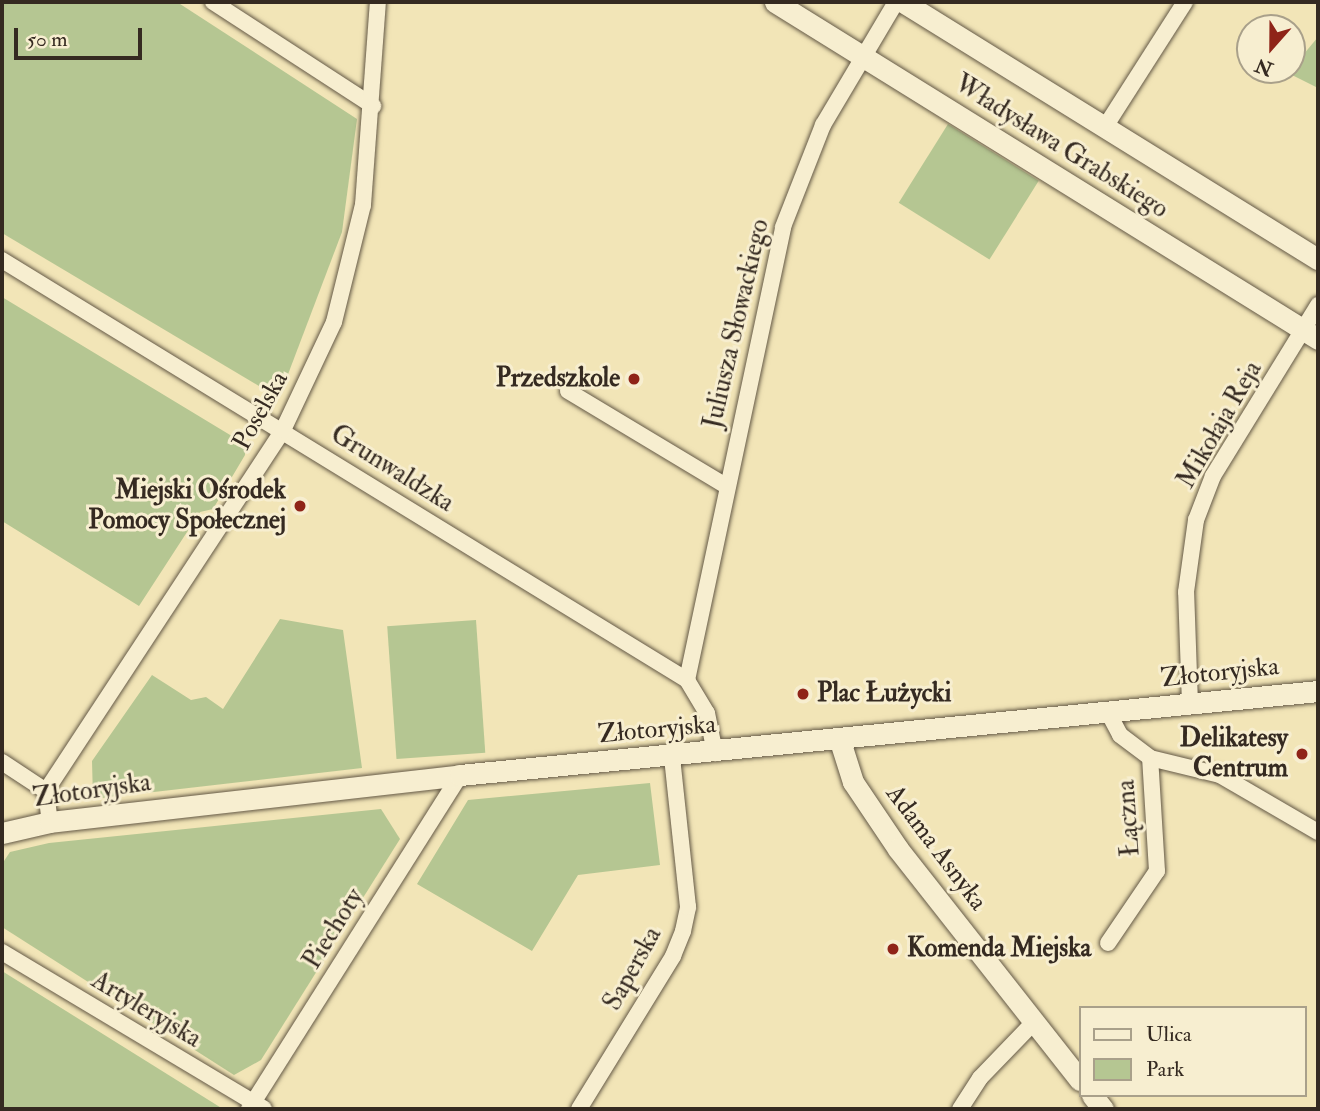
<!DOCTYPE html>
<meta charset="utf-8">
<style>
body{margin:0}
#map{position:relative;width:1320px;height:1111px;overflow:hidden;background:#f2e5b7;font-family:"IM FELL Double Pica",serif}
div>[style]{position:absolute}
.green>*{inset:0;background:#b5c692;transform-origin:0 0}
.roads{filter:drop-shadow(0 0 2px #645946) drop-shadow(0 0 2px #645946)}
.minor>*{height:16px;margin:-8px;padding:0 8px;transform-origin:8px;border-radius:8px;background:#f7eed0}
.tertiary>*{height:21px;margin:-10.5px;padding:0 10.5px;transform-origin:10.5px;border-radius:10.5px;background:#f7eed0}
.dots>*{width:19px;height:19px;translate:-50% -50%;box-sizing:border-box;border:4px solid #f7eed0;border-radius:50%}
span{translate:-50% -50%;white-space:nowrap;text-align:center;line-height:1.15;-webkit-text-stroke:6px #f7eed0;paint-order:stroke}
.street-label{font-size:26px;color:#352a21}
.poi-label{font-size:26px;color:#352a21;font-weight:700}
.right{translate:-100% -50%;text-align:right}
.left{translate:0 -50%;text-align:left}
.frame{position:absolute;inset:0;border:4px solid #352a21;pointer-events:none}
.legend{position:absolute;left:1079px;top:1006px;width:228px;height:91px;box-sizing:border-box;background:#f7eed0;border:2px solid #a9a08a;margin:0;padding:9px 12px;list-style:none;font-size:21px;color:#352a21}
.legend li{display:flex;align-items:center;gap:14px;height:35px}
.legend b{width:35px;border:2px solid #a9a08a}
.north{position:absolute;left:1236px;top:14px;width:70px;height:70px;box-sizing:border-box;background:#f7eed0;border:2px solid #a9a08a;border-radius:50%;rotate:201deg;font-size:19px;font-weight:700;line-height:28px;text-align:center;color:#352a21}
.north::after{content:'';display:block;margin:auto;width:24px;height:32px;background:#8f2418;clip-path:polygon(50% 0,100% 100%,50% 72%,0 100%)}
.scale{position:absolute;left:14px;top:28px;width:128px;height:32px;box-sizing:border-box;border:4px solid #352a21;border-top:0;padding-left:9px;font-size:21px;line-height:24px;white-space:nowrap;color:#352a21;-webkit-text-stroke:5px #f7eed0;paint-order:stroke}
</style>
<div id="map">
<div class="green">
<div style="clip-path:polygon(2px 2px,177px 2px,357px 119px,342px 232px,279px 398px,2px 233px)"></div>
<div style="clip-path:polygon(1318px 37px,1318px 88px,1288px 73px)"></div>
<div style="left:948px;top:124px;width:107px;height:93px;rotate:32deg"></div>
<div style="clip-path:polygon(2px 297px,245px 444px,245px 455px,213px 509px,200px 512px,139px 606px,2px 521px)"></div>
<div style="clip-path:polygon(280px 619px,343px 630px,362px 768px,93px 799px,92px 761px,152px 675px,191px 700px,206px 697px,223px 709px)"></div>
<div style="left:476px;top:620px;width:133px;height:89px;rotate:86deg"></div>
<div style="clip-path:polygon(650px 783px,660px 865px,578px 875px,532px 951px,417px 884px,468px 800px)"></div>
<div style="clip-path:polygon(381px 809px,400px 839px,261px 1060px,234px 1075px,2px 927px,2px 864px,10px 852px,49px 843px)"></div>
<div style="clip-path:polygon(2px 971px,223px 1109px,2px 1109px)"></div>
</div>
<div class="roads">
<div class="minor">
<div style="left:213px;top:2px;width:191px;rotate:33deg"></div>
<div style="left:1105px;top:127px;width:148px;rotate:-57.4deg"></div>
<div style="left:2px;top:260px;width:804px;rotate:31.51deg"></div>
<div style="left:687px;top:680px;width:39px;rotate:59deg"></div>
<div style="left:707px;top:713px;width:41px;rotate:78.7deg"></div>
<div style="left:568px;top:391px;width:184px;rotate:31deg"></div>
<div style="left:687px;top:680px;width:463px;rotate:-78deg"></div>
<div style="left:783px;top:227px;width:110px;rotate:-68.6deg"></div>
<div style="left:823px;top:125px;width:143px;rotate:-59.3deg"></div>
<div style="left:1190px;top:704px;width:112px;rotate:-92deg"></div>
<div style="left:1186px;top:592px;width:73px;rotate:-82.1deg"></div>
<div style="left:1196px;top:520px;width:47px;rotate:-68.9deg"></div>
<div style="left:1213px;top:476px;width:201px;rotate:-58.4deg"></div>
<div style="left:1109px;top:714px;width:24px;rotate:62deg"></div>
<div style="left:1120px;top:735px;width:38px;rotate:37deg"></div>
<div style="left:1150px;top:758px;width:72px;rotate:13.7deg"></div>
<div style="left:1220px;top:775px;width:113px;rotate:30.2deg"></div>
<div style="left:2px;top:762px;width:53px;rotate:33.4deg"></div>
<div style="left:46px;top:791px;width:31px;rotate:83deg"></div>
<div style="left:46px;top:791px;width:432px;rotate:-56.7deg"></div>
<div style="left:283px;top:430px;width:119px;rotate:-64.7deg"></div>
<div style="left:334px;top:322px;width:121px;rotate:-76.1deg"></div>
<div style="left:363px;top:205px;width:204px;rotate:-85.8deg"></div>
<div style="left:1108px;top:943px;width:87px;rotate:-55.8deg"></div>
<div style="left:1157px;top:871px;width:113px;rotate:-93.5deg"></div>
<div style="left:2px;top:952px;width:305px;rotate:30.9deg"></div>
<div style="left:249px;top:1109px;width:395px;rotate:-57.7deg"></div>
<div style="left:579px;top:1109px;width:180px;rotate:-58.4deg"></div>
<div style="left:673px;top:956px;width:27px;rotate:-68deg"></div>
<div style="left:683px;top:931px;width:25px;rotate:-78deg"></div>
<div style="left:688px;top:907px;width:150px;rotate:-96.1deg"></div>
<div style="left:960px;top:1109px;width:37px;rotate:-57deg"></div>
<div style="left:980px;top:1078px;width:78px;rotate:-46deg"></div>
</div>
<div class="tertiary">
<div style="left:775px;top:2px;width:639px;rotate:31.82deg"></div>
<div style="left:903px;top:2px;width:488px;rotate:31.8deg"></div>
<div style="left:840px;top:741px;width:43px;rotate:72.4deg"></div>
<div style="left:853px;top:782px;width:81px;rotate:56.1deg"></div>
<div style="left:898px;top:849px;width:294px;rotate:51.8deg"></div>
<div style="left:2px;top:833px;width:49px;rotate:-12.9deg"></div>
<div style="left:50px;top:822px;width:413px;rotate:-6.5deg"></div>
<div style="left:460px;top:775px;width:862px;rotate:-5.59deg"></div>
<div style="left:1092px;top:1095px;width:18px;rotate:52deg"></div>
</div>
</div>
<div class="dots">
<div style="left:634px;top:379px;background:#8f2418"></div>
<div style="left:300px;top:506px;background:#8f2418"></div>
<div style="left:803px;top:694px;background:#8f2418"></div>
<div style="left:1302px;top:754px;background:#8f2418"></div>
<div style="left:893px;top:949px;background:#8f2418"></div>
</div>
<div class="street-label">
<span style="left:1061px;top:147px;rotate:32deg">Władysława Grabskiego</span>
<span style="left:737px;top:324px;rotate:-77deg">Juliusza Słowackiego</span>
<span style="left:261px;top:411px;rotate:-61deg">Poselska</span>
<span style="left:1220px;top:425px;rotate:-60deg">Mikołaja Reja</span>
<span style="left:392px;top:469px;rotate:32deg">Grunwaldzka</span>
<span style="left:1220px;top:673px;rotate:-6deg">Złotoryjska</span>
<span style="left:657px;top:730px;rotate:-5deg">Złotoryjska</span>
<span style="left:92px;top:791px;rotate:-8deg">Złotoryjska</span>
<span style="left:1129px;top:818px;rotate:-94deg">Łączna</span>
<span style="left:936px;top:848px;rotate:53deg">Adama Asnyka</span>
<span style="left:334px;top:929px;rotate:-58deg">Piechoty</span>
<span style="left:633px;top:969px;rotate:-61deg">Saperska</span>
<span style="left:146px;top:1010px;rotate:31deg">Artyleryjska</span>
</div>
<div class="poi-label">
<span class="right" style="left:620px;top:379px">Przedszkole</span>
<span class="right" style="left:286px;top:506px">Miejski Ośrodek<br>Pomocy Społecznej</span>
<span class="left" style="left:817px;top:694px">Plac Łużycki</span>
<span class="right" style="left:1288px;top:754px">Delikatesy<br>Centrum</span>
<span class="left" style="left:907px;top:949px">Komenda Miejska</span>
</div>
<div class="frame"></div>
<ul class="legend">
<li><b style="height:9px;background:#f7eed0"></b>Ulica</li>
<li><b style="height:19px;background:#b5c692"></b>Park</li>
</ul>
<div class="north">N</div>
<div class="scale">50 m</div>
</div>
